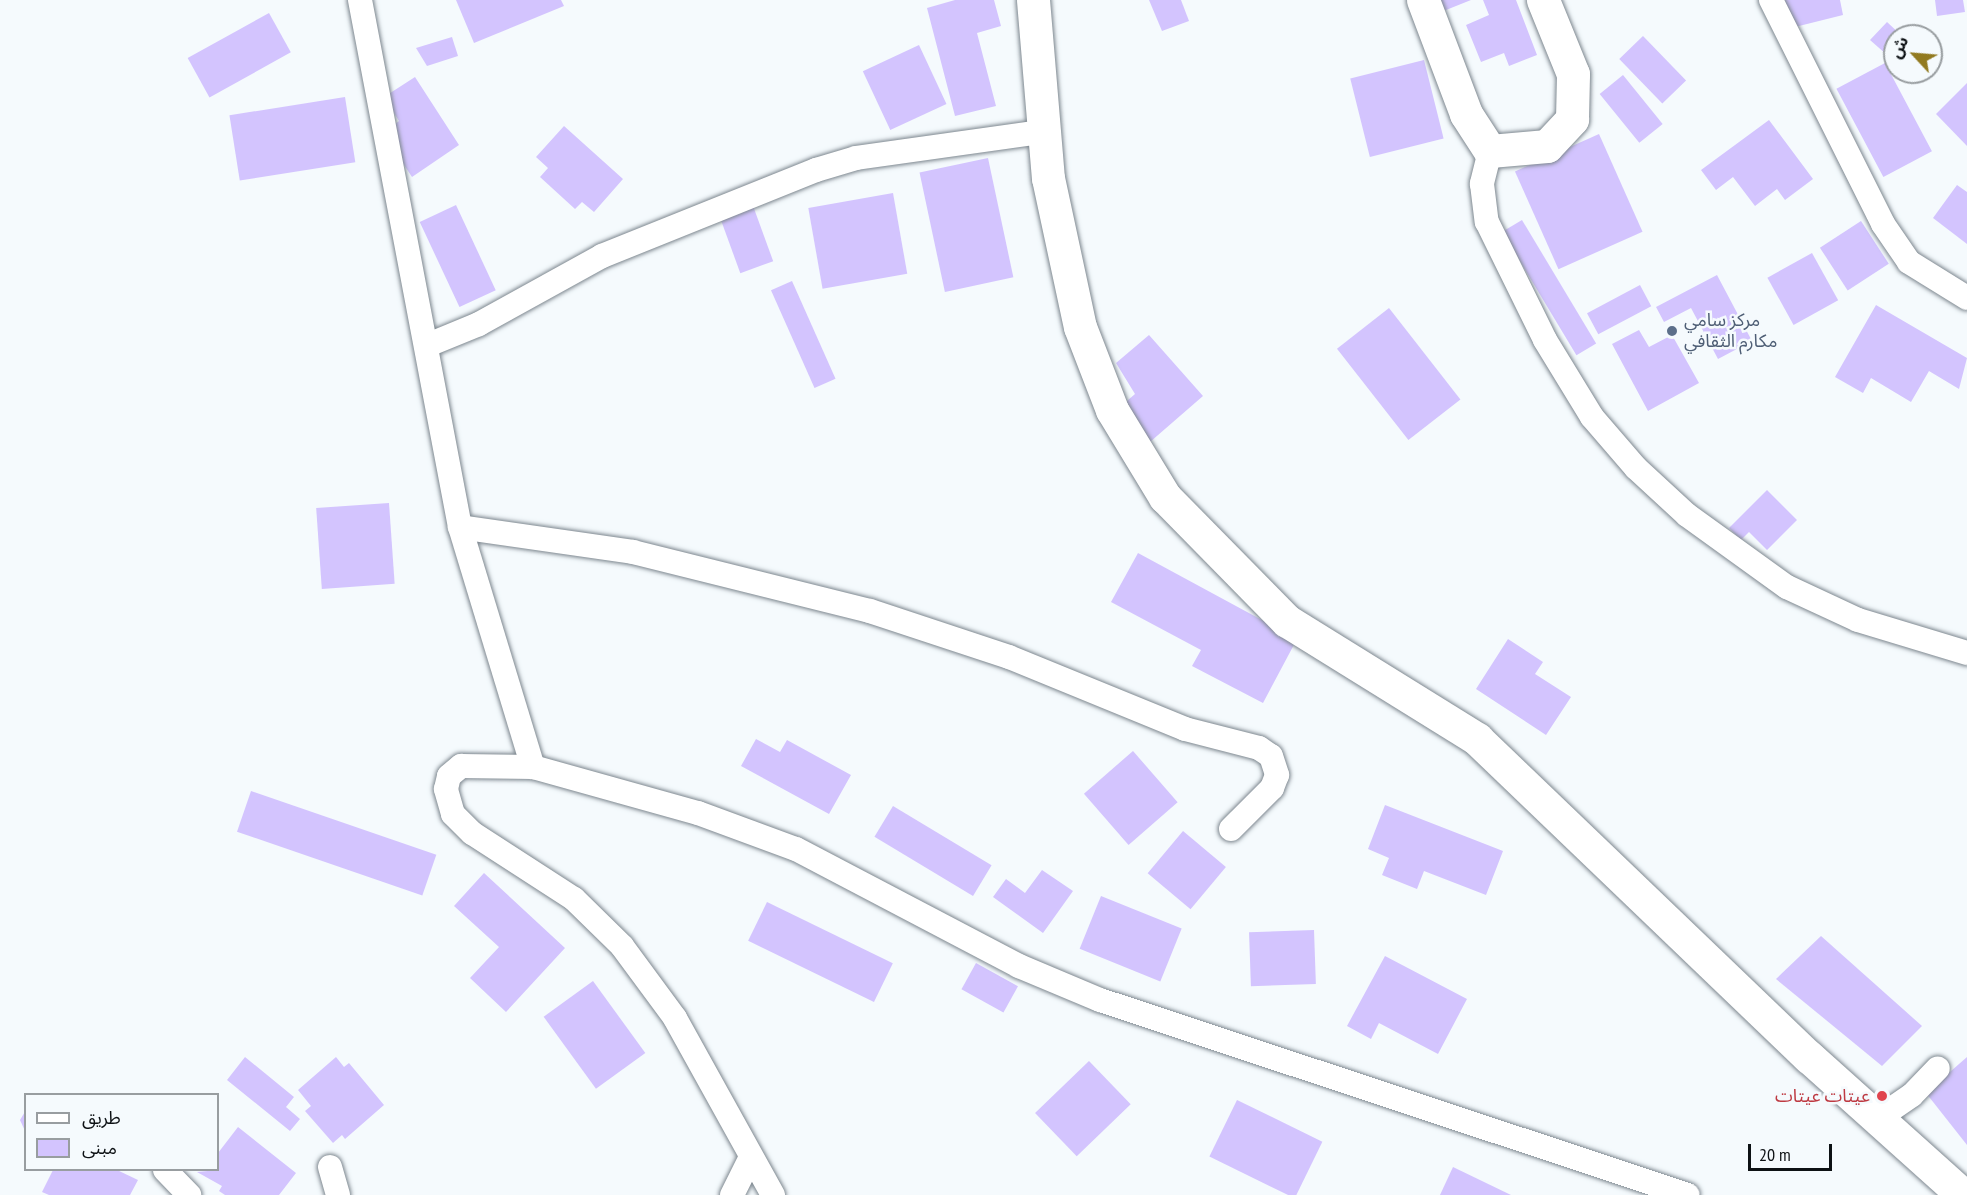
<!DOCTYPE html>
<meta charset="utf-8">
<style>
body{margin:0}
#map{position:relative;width:1967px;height:1195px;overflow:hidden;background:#f5fafd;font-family:"PT Sans Narrow","Noto Sans Arabic",sans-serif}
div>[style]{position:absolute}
.building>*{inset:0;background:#d3c4fe;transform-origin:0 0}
.roads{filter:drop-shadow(0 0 2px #7d878f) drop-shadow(0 0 2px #7d878f)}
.minor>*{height:24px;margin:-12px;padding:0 12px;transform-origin:12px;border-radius:12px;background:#fff}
.secondary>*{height:33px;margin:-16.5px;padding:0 16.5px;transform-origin:16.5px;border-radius:16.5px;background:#fff}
.dots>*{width:16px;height:16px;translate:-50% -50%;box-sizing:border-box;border:3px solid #f5fafd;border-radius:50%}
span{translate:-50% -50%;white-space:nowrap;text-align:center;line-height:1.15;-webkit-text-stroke:5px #f5fafd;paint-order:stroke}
.service-label{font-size:18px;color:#4e5e75}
.left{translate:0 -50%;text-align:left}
.health-label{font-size:18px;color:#be3a42}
.right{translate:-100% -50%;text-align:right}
.legend{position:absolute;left:24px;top:1093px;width:195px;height:78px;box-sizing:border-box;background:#f5fafd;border:2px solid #989da0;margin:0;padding:8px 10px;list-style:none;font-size:18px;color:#0d1114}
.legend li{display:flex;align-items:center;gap:12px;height:30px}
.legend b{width:30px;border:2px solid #989da0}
.north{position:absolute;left:1883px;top:24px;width:60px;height:60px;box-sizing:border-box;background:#f5fafd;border:2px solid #989da0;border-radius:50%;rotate:296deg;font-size:16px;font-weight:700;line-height:24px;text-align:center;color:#0d1114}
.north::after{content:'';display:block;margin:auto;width:21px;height:27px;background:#927a20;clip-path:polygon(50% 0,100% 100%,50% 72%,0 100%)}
.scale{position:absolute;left:1748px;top:1144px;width:84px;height:27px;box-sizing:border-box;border:3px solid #0d1114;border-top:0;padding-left:8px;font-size:18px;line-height:21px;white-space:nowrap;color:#0d1114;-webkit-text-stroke:4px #f5fafd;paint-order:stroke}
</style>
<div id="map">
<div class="building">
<div style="clip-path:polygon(456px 0,561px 0,564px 6px,474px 43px)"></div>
<div style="clip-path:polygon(955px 0,994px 0,1001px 26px,977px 33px,996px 106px,955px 116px,927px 8px)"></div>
<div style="clip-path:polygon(1149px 0,1181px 0,1189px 21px,1162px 31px)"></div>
<div style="clip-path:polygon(1431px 0,1471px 0,1436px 14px)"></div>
<div style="clip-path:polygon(1483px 0,1516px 0,1537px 55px,1509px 66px,1504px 53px,1481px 62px,1466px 25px,1489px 15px)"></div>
<div style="clip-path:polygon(1785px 0,1840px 0,1843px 15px,1791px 28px)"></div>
<div style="clip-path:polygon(1935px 0,1963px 0,1965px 12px,1937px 16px)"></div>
<div style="left:269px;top:13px;width:45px;height:93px;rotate:61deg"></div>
<div style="clip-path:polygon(1887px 22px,1902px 36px,1895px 36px,1895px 62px,1870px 40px)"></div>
<div style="left:1643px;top:36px;width:62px;height:33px;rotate:46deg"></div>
<div style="clip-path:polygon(452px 37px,458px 56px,427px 66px,416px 48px)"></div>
<div style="left:919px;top:45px;width:65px;height:62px;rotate:65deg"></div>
<div style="left:1424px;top:60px;width:81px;height:76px;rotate:76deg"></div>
<div style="left:1885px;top:63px;width:100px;height:55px;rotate:62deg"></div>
<div style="left:1623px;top:75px;width:63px;height:30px;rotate:51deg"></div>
<div style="clip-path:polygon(415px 77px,459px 145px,412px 177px,383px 133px,399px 121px,384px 97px)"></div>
<div style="clip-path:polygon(1967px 83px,1967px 146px,1936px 114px)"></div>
<div style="left:345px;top:97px;width:66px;height:117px;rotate:81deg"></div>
<div style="clip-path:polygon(1769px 120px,1813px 179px,1785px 200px,1777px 189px,1755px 206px,1733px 177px,1716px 190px,1701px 170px)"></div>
<div style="clip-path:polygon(564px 126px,623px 179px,594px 212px,582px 202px,575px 209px,540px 177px,548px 168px,536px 157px)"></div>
<div style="left:1599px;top:134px;width:107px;height:92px;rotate:66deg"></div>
<div style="left:988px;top:158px;width:122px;height:70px;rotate:78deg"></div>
<div style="clip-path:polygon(1957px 185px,1967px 192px,1967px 244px,1933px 218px)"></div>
<div style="left:893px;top:193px;width:82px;height:86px;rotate:80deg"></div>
<div style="left:752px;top:203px;width:62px;height:35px;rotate:70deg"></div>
<div style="left:456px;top:205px;width:94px;height:40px;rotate:65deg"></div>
<div style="left:1522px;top:220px;width:144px;height:23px;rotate:59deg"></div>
<div style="left:1861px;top:221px;width:51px;height:49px;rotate:57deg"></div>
<div style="left:1812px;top:253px;width:54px;height:51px;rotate:61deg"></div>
<div style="clip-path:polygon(1717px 275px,1752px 341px,1718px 359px,1691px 308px,1664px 322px,1656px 307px)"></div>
<div style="left:792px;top:281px;width:107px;height:23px;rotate:66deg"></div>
<div style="left:1640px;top:285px;width:24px;height:60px;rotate:62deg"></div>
<div style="clip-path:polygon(1876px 305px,1967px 358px,1959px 389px,1929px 371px,1911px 402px,1871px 378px,1863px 393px,1835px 377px)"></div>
<div style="left:1389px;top:308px;width:116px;height:66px;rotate:52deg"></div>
<div style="clip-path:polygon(1639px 330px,1649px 347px,1672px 335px,1699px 383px,1648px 411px,1612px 344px)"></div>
<div style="clip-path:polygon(1149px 335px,1203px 396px,1150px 442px,1120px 407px,1135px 394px,1116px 363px)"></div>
<div style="clip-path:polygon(1767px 490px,1797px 520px,1767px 550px,1749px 532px,1741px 540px,1729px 528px)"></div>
<div style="left:389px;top:503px;width:81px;height:73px;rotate:86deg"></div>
<div style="clip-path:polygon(1138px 553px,1297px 639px,1263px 703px,1192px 666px,1201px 650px,1111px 602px)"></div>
<div style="clip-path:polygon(1508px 639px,1543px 662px,1535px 674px,1571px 697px,1546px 735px,1476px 689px)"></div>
<div style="clip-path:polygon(756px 739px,780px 752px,787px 740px,851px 775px,829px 814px,741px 766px)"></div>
<div style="left:1133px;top:751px;width:68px;height:65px;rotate:49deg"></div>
<div style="left:251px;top:791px;width:196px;height:43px;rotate:19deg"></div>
<div style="clip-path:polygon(1385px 805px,1503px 851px,1486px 895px,1424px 871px,1417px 889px,1382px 875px,1389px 858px,1368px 849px)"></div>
<div style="left:893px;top:806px;width:115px;height:36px;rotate:31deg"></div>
<div style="left:1183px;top:831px;width:56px;height:55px;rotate:40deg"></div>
<div style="clip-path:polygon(1042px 870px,1073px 891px,1043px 933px,993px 897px,1006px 879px,1025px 893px)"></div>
<div style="clip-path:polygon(484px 873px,565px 948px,506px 1012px,470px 978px,499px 947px,454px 906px)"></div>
<div style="left:1101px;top:896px;width:87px;height:57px;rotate:22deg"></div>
<div style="left:767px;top:902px;width:140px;height:43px;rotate:26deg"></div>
<div style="left:1314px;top:930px;width:54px;height:65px;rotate:88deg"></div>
<div style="clip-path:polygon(1821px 936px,1922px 1026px,1882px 1066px,1776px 979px)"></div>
<div style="clip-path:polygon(1385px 956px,1467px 999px,1438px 1054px,1379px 1023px,1371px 1039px,1347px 1026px)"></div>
<div style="left:976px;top:963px;width:48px;height:30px;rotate:29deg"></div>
<div style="left:593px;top:981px;width:89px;height:61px;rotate:54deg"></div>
<div style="clip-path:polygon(245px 1057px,294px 1097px,286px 1107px,300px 1119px,290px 1131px,227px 1080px)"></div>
<div style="clip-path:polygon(336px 1057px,344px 1067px,349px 1063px,384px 1105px,345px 1139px,342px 1135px,333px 1143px,305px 1111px,311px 1106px,298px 1090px)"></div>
<div style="clip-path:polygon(1967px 1057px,1967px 1145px,1926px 1093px)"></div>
<div style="left:1089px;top:1061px;width:60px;height:75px;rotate:46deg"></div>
<div style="left:1237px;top:1100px;width:95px;height:63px;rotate:26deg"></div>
<div style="clip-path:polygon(26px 1110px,26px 1133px,20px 1120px)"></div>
<div style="clip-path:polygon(238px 1127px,296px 1173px,279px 1195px,225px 1195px,219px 1191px,222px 1186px,197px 1172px,218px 1170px,218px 1153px)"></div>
<div style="clip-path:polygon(1453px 1167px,1511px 1195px,1440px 1195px)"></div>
<div style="clip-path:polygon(53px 1170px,117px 1170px,138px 1180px,130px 1195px,49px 1195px,42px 1192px)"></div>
</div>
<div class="roads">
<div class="minor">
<div style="left:360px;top:0;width:536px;rotate:79.26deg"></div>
<div style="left:460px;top:527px;width:251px;rotate:73.1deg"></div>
<div style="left:1771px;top:0;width:250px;rotate:63.4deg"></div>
<div style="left:1883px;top:224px;width:46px;rotate:55.6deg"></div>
<div style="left:1909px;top:262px;width:68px;rotate:31.8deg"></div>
<div style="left:1490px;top:151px;width:34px;rotate:104deg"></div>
<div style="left:1482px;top:184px;width:38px;rotate:83deg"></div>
<div style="left:1487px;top:222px;width:131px;rotate:63.8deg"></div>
<div style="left:1545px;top:340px;width:90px;rotate:58.6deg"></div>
<div style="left:1592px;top:417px;width:67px;rotate:49.2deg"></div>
<div style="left:1636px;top:468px;width:69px;rotate:42.7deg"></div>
<div style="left:1687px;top:515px;width:123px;rotate:35.8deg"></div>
<div style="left:1787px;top:587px;width:78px;rotate:24.9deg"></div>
<div style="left:1858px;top:620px;width:114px;rotate:16.8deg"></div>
<div style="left:428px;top:345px;width:55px;rotate:-22.4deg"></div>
<div style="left:479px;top:324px;width:141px;rotate:-28.9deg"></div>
<div style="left:602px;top:256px;width:231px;rotate:-21.9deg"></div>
<div style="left:816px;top:170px;width:42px;rotate:-16.7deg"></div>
<div style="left:856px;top:158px;width:188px;rotate:-8deg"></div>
<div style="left:460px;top:527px;width:175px;rotate:8.2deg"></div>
<div style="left:633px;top:552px;width:244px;rotate:14deg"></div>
<div style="left:870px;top:611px;width:146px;rotate:18.3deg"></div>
<div style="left:1009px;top:657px;width:190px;rotate:22.2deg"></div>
<div style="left:1185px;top:729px;width:76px;rotate:14.4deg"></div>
<div style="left:1259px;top:748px;width:14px;rotate:34deg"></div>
<div style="left:1271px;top:756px;width:20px;rotate:72deg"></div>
<div style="left:1277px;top:775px;width:14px;rotate:111deg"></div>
<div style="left:1272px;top:788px;width:58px;rotate:135deg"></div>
<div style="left:1877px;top:1119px;width:42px;rotate:-34.4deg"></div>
<div style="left:1912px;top:1095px;width:37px;rotate:-46deg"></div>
<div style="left:330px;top:1167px;width:29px;rotate:74deg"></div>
<div style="left:165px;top:1170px;width:35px;rotate:46deg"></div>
<div style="left:732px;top:1195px;width:40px;rotate:-63.4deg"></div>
<div style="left:773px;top:1195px;width:202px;rotate:-119deg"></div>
<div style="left:675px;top:1018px;width:89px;rotate:-126.4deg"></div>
<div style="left:622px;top:946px;width:67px;rotate:-135.6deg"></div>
<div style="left:574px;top:899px;width:121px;rotate:-147.1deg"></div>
<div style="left:472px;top:833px;width:27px;rotate:-135deg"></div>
<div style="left:453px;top:814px;width:26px;rotate:-106deg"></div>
<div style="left:446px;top:789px;width:13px;rotate:-77deg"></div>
<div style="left:449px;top:776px;width:16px;rotate:-40deg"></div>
<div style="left:461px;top:766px;width:72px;rotate:0.8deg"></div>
<div style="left:533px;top:767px;width:171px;rotate:15.6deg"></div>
<div style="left:698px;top:813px;width:104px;rotate:20.2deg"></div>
<div style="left:796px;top:849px;width:252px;rotate:27.7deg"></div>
<div style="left:1019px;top:966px;width:88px;rotate:22.8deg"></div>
<div style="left:1100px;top:1000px;width:619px;rotate:18.35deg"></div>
</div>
<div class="secondary">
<div style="left:1033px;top:0;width:179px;rotate:85.2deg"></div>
<div style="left:1048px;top:178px;width:152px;rotate:77.9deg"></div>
<div style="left:1080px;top:327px;width:89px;rotate:68.9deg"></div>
<div style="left:1112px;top:410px;width:102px;rotate:58.7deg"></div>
<div style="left:1165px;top:497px;width:174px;rotate:45.5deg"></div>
<div style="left:1287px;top:621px;width:224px;rotate:31.8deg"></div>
<div style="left:1477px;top:739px;width:460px;rotate:43.8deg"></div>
<div style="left:1809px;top:1057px;width:207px;rotate:41.9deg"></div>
<div style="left:1423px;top:0;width:122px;rotate:69.3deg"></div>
<div style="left:1466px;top:114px;width:44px;rotate:57deg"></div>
<div style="left:1490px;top:151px;width:57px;rotate:-5deg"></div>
<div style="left:1547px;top:146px;width:37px;rotate:-47deg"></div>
<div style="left:1572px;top:119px;width:45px;rotate:-88.7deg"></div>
<div style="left:1573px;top:74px;width:80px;rotate:-112.1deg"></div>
</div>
</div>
<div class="dots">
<div style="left:1672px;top:331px;background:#5c6f8a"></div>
<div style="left:1882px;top:1096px;background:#e0444e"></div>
</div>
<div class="service-label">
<span class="left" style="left:1684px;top:331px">مركز سامي<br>مكارم الثقافي</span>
</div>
<div class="health-label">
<span class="right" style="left:1870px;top:1096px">عيتات عيتات</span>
</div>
<ul class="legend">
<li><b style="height:8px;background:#fff"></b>طريق</li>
<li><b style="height:16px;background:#d3c4fe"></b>مبنى</li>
</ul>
<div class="north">ش</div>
<div class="scale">20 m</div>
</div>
